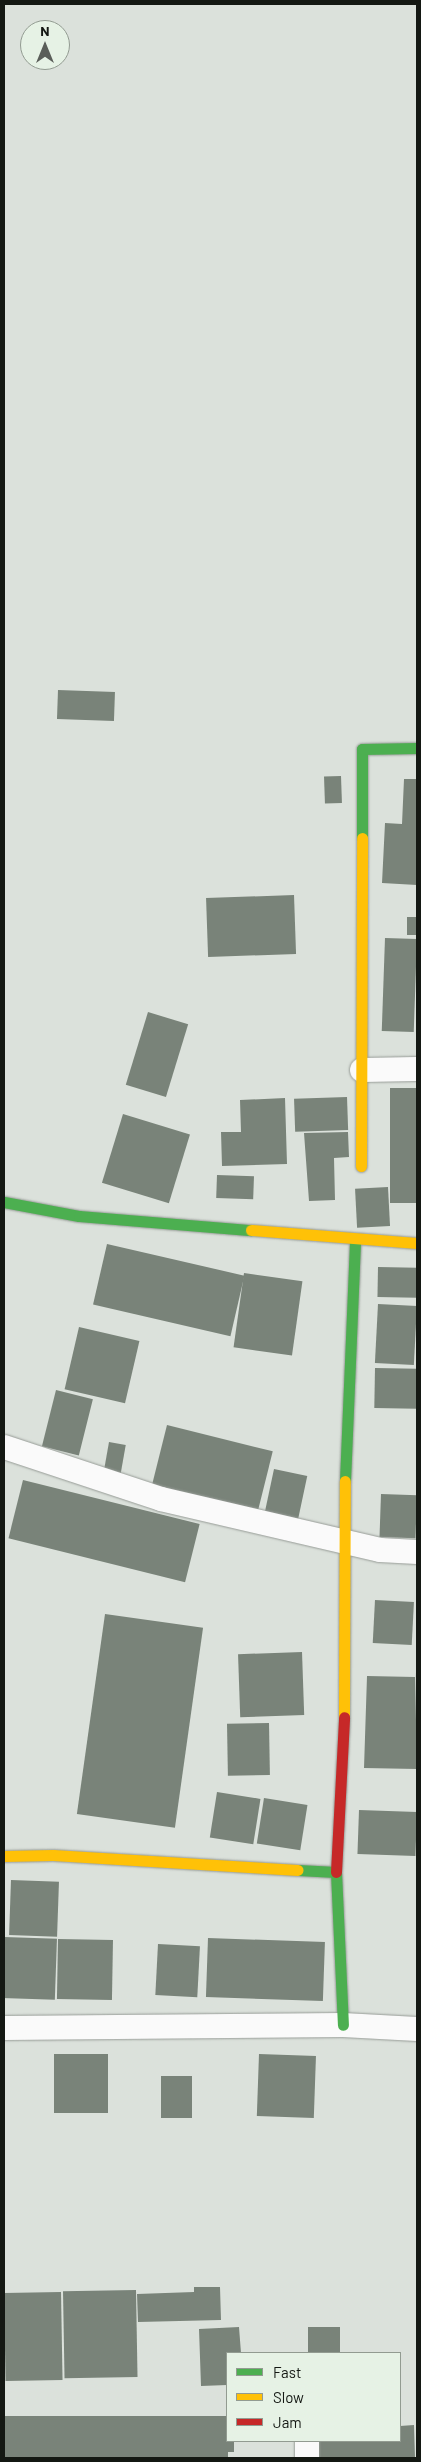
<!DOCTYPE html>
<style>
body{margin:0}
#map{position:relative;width:421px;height:2462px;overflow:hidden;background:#dbe1db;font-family:Barlow,sans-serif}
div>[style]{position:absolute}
.building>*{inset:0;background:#798379;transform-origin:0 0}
.roads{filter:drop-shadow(0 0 1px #979c97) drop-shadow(0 0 1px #979c97)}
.street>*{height:24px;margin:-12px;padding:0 12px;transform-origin:12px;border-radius:12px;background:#fafafa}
.fast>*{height:11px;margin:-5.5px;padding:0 5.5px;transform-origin:5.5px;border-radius:5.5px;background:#4caf50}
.slow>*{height:11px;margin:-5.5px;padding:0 5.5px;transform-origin:5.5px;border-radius:5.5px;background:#ffc107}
.jam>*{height:11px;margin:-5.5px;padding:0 5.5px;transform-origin:5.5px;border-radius:5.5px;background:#c62828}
span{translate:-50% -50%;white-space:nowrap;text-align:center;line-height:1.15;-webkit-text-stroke:5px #e6f2e5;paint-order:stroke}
.frame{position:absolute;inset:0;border:5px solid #141813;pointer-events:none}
.legend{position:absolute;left:226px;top:2352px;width:175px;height:90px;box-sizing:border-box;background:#e6f2e5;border:1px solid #929b91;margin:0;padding:6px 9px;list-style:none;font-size:15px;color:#141813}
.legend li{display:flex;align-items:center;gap:10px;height:25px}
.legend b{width:25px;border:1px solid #929b91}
.north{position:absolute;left:20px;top:20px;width:50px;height:50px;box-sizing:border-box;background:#e6f2e5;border:1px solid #929b91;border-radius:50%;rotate:0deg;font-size:14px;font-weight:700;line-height:20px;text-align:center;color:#141813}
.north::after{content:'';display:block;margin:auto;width:18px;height:22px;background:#5a5e59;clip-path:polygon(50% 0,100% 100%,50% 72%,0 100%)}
</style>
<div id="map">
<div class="building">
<div style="left:58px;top:690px;width:57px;height:29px;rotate:2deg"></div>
<div style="left:341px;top:776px;width:27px;height:17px;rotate:88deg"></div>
<div style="clip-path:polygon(404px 779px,417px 779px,417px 885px,382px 883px,385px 823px,402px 824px)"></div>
<div style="left:294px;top:895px;width:59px;height:88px;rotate:88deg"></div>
<div style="left:417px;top:917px;width:18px;height:10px;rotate:90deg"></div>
<div style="left:385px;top:938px;width:32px;height:93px;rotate:2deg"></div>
<div style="left:148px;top:1012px;width:42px;height:76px;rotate:17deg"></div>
<div style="left:390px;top:1088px;width:27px;height:115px"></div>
<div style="left:347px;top:1097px;width:33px;height:53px;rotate:88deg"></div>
<div style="clip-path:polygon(285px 1098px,287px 1164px,222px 1166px,221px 1132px,241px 1132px,240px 1100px)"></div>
<div style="left:123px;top:1114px;width:70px;height:72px;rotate:17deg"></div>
<div style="clip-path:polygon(348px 1132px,349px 1157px,334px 1158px,335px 1200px,309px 1201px,304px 1133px)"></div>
<div style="left:217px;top:1175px;width:37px;height:23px;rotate:2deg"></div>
<div style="left:388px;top:1187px;width:39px;height:33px;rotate:87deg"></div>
<div style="left:107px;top:1244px;width:141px;height:62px;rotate:13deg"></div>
<div style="left:378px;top:1267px;width:39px;height:30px;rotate:1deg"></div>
<div style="left:244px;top:1273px;width:59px;height:75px;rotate:8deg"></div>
<div style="left:378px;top:1304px;width:39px;height:59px;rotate:3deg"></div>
<div style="left:79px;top:1327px;width:62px;height:64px;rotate:13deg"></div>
<div style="left:375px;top:1368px;width:42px;height:40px;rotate:1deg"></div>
<div style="left:56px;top:1390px;width:38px;height:58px;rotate:14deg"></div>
<div style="left:167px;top:1425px;width:109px;height:64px;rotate:14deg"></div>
<div style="left:109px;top:1442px;width:17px;height:29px;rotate:10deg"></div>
<div style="left:274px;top:1469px;width:34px;height:48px;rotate:12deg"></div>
<div style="left:23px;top:1480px;width:182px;height:60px;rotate:14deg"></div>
<div style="left:381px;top:1494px;width:36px;height:43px;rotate:2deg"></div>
<div style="left:375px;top:1600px;width:39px;height:43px;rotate:3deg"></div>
<div style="left:105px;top:1614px;width:99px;height:202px;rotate:8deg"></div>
<div style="left:302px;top:1652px;width:63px;height:64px;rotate:88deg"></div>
<div style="clip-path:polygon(415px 1671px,417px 1769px,364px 1768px,367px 1676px,415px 1677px)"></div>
<div style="left:269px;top:1723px;width:52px;height:42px;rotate:89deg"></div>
<div style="left:217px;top:1792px;width:44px;height:46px;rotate:9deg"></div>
<div style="left:264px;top:1798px;width:44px;height:46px;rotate:9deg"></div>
<div style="left:359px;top:1810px;width:58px;height:44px;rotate:2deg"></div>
<div style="left:11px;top:1880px;width:48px;height:55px;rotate:2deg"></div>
<div style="left:4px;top:1937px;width:53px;height:61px;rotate:2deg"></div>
<div style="left:208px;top:1938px;width:117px;height:59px;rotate:2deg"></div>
<div style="left:58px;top:1939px;width:55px;height:60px;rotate:1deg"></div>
<div style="left:158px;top:1944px;width:42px;height:51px;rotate:3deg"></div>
<div style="left:54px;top:2054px;width:54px;height:59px"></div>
<div style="left:259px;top:2054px;width:57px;height:62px;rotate:2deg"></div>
<div style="left:192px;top:2076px;width:42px;height:31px;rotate:90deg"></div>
<div style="clip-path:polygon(194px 2287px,220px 2287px,221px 2320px,138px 2322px,137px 2294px,194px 2292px)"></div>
<div style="left:136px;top:2290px;width:87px;height:73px;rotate:89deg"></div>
<div style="left:61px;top:2292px;width:88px;height:57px;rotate:89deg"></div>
<div style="clip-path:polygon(239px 2327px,241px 2353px,227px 2353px,227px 2385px,201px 2386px,199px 2329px)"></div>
<div style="left:308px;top:2327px;width:32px;height:26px"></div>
<div style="clip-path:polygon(4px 2416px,227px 2416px,227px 2441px,234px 2441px,234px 2452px,228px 2452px,228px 2458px,4px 2458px)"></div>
<div style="clip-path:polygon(414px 2425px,415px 2458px,314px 2458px,314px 2441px,400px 2441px,400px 2426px)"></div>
</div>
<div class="roads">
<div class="street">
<div style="left:362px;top:1070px;width:55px;rotate:-1deg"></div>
<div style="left:4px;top:1447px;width:165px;rotate:18.3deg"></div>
<div style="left:161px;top:1499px;width:225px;rotate:13.1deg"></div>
<div style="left:380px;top:1550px;width:37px;rotate:3deg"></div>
<div style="left:4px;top:2028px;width:339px;rotate:-0.5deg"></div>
<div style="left:343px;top:2025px;width:74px;rotate:3.1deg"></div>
<div style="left:307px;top:2441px;width:17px;rotate:90deg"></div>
</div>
<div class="fast">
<div style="left:362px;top:838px;width:89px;rotate:-90deg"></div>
<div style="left:362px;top:749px;width:55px;rotate:-1deg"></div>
<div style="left:4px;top:1202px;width:76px;rotate:10.6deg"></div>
<div style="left:79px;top:1216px;width:173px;rotate:4.7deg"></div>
<div style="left:345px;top:1481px;width:240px;rotate:-87.6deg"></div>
<div style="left:298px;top:1870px;width:38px;rotate:3deg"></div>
<div style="left:336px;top:1872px;width:153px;rotate:87.4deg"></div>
</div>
<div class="slow">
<div style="left:361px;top:1166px;width:328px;rotate:-89.8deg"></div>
<div style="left:251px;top:1230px;width:167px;rotate:4.5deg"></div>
<div style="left:344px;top:1717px;width:236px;rotate:-89.8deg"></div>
<div style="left:4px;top:1856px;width:49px;rotate:-1.2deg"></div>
<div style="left:53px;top:1855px;width:245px;rotate:3.5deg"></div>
</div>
<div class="jam">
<div style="left:336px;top:1872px;width:155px;rotate:-87deg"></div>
</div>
</div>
<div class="frame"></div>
<ul class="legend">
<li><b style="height:6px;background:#4caf50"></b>Fast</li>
<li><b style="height:6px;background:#ffc107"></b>Slow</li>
<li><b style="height:6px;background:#c62828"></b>Jam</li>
</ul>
<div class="north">N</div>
</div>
